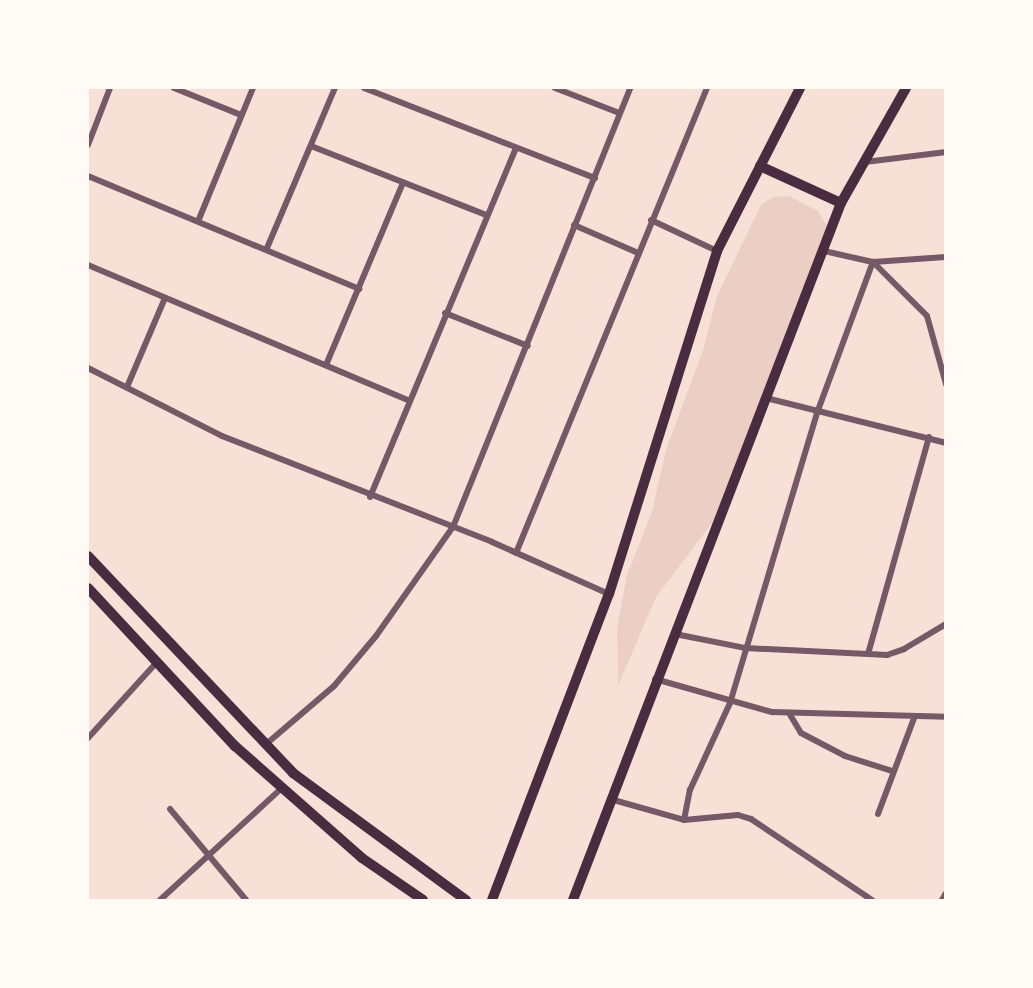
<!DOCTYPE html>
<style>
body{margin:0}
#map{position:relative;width:1033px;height:988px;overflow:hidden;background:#f7e1d7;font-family:Roboto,sans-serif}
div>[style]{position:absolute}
.green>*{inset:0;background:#ebcfc5}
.minor>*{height:6px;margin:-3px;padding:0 3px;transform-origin:3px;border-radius:3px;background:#755966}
.primary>*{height:10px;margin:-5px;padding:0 5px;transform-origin:5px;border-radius:5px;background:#4a2c40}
.trunk>*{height:10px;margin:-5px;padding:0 5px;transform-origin:5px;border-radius:5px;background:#4a2c40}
span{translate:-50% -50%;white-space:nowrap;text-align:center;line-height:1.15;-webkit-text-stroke:5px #fffaf5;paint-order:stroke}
.frame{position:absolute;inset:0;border:89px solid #fffaf5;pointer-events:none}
</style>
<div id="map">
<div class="green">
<div style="clip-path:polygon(789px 196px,818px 211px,827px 226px,826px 233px,712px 523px,656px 597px,618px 686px,617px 628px,627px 575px,652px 512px,666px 450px,703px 350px,717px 296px,761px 205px,773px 197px)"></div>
</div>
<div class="minor">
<div style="left:174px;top:88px;width:72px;rotate:21.9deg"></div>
<div style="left:364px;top:88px;width:248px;rotate:21.3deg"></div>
<div style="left:555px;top:88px;width:69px;rotate:21.3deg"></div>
<div style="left:88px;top:145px;width:61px;rotate:-68.9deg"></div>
<div style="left:311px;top:146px;width:188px;rotate:21.5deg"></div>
<div style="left:865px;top:162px;width:82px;rotate:-7deg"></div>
<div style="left:88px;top:176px;width:294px;rotate:22.6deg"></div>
<div style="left:199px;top:219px;width:142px;rotate:-67.6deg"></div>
<div style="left:651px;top:220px;width:73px;rotate:25.2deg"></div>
<div style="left:574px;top:225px;width:70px;rotate:23.6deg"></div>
<div style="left:267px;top:248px;width:174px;rotate:-67deg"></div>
<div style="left:824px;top:251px;width:50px;rotate:12.7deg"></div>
<div style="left:873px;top:262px;width:73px;rotate:-3.9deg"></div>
<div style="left:88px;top:265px;width:347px;rotate:22.9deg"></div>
<div style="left:445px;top:313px;width:89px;rotate:21.7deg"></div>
<div style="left:326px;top:365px;width:198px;rotate:-67.1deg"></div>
<div style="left:88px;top:368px;width:150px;rotate:26.9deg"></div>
<div style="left:222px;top:436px;width:290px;rotate:21.4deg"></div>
<div style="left:492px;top:542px;width:128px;rotate:24deg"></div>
<div style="left:127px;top:387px;width:97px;rotate:-66.9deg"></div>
<div style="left:766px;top:398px;width:186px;rotate:14deg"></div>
<div style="left:929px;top:437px;width:225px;rotate:105.7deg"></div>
<div style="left:868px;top:654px;width:19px;rotate:3deg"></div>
<div style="left:887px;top:655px;width:18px;rotate:-19deg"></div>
<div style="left:904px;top:649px;width:49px;rotate:-30.8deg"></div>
<div style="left:370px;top:497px;width:378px;rotate:-67.3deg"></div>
<div style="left:516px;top:553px;width:503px;rotate:-67.67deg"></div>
<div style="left:675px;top:634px;width:71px;rotate:11.3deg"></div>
<div style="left:745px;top:648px;width:123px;rotate:2.8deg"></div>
<div style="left:655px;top:679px;width:122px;rotate:15.8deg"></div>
<div style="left:772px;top:712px;width:174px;rotate:1.6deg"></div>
<div style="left:789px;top:713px;width:23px;rotate:59deg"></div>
<div style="left:801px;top:733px;width:50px;rotate:27.6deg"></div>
<div style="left:845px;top:756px;width:49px;rotate:17.7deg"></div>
<div style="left:88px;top:738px;width:103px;rotate:-47.8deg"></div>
<div style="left:265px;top:745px;width:91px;rotate:-40.5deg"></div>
<div style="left:334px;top:686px;width:65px;rotate:-50deg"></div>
<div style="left:376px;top:636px;width:133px;rotate:-54.8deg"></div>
<div style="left:453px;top:527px;width:473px;rotate:-68deg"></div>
<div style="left:610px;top:799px;width:77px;rotate:15.8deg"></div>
<div style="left:684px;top:820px;width:54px;rotate:-5.3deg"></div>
<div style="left:738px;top:815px;width:14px;rotate:17deg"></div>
<div style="left:751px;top:819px;width:146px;rotate:33.8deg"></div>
<div style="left:170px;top:809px;width:119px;rotate:50.1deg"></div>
<div style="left:878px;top:814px;width:103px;rotate:-69.4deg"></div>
<div style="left:684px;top:820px;width:31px;rotate:-79deg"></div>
<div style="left:690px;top:790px;width:96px;rotate:-65.3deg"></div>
<div style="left:730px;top:703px;width:303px;rotate:-73.3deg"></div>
<div style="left:817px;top:413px;width:161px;rotate:-69.7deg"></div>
<div style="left:873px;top:262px;width:76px;rotate:45deg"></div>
<div style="left:927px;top:316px;width:71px;rotate:74.4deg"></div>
<div style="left:160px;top:900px;width:166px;rotate:-42.6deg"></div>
<div style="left:942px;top:900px;width:8px;rotate:-60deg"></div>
</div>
<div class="primary">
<div style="left:88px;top:556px;width:299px;rotate:46.6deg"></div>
<div style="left:293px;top:773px;width:215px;rotate:36.3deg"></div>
<div style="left:88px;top:588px;width:216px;rotate:47.1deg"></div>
<div style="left:235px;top:746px;width:169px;rotate:41.4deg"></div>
<div style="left:362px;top:858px;width:74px;rotate:34.5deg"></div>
</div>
<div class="trunk">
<div style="left:760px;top:166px;width:89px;rotate:24.6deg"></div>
<div style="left:492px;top:900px;width:328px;rotate:-69.1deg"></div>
<div style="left:609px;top:594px;width:360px;rotate:-72.5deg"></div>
<div style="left:717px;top:251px;width:183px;rotate:-63deg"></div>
<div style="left:573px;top:900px;width:747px;rotate:-68.97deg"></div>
<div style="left:841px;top:203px;width:132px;rotate:-60.5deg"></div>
</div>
<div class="frame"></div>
</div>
